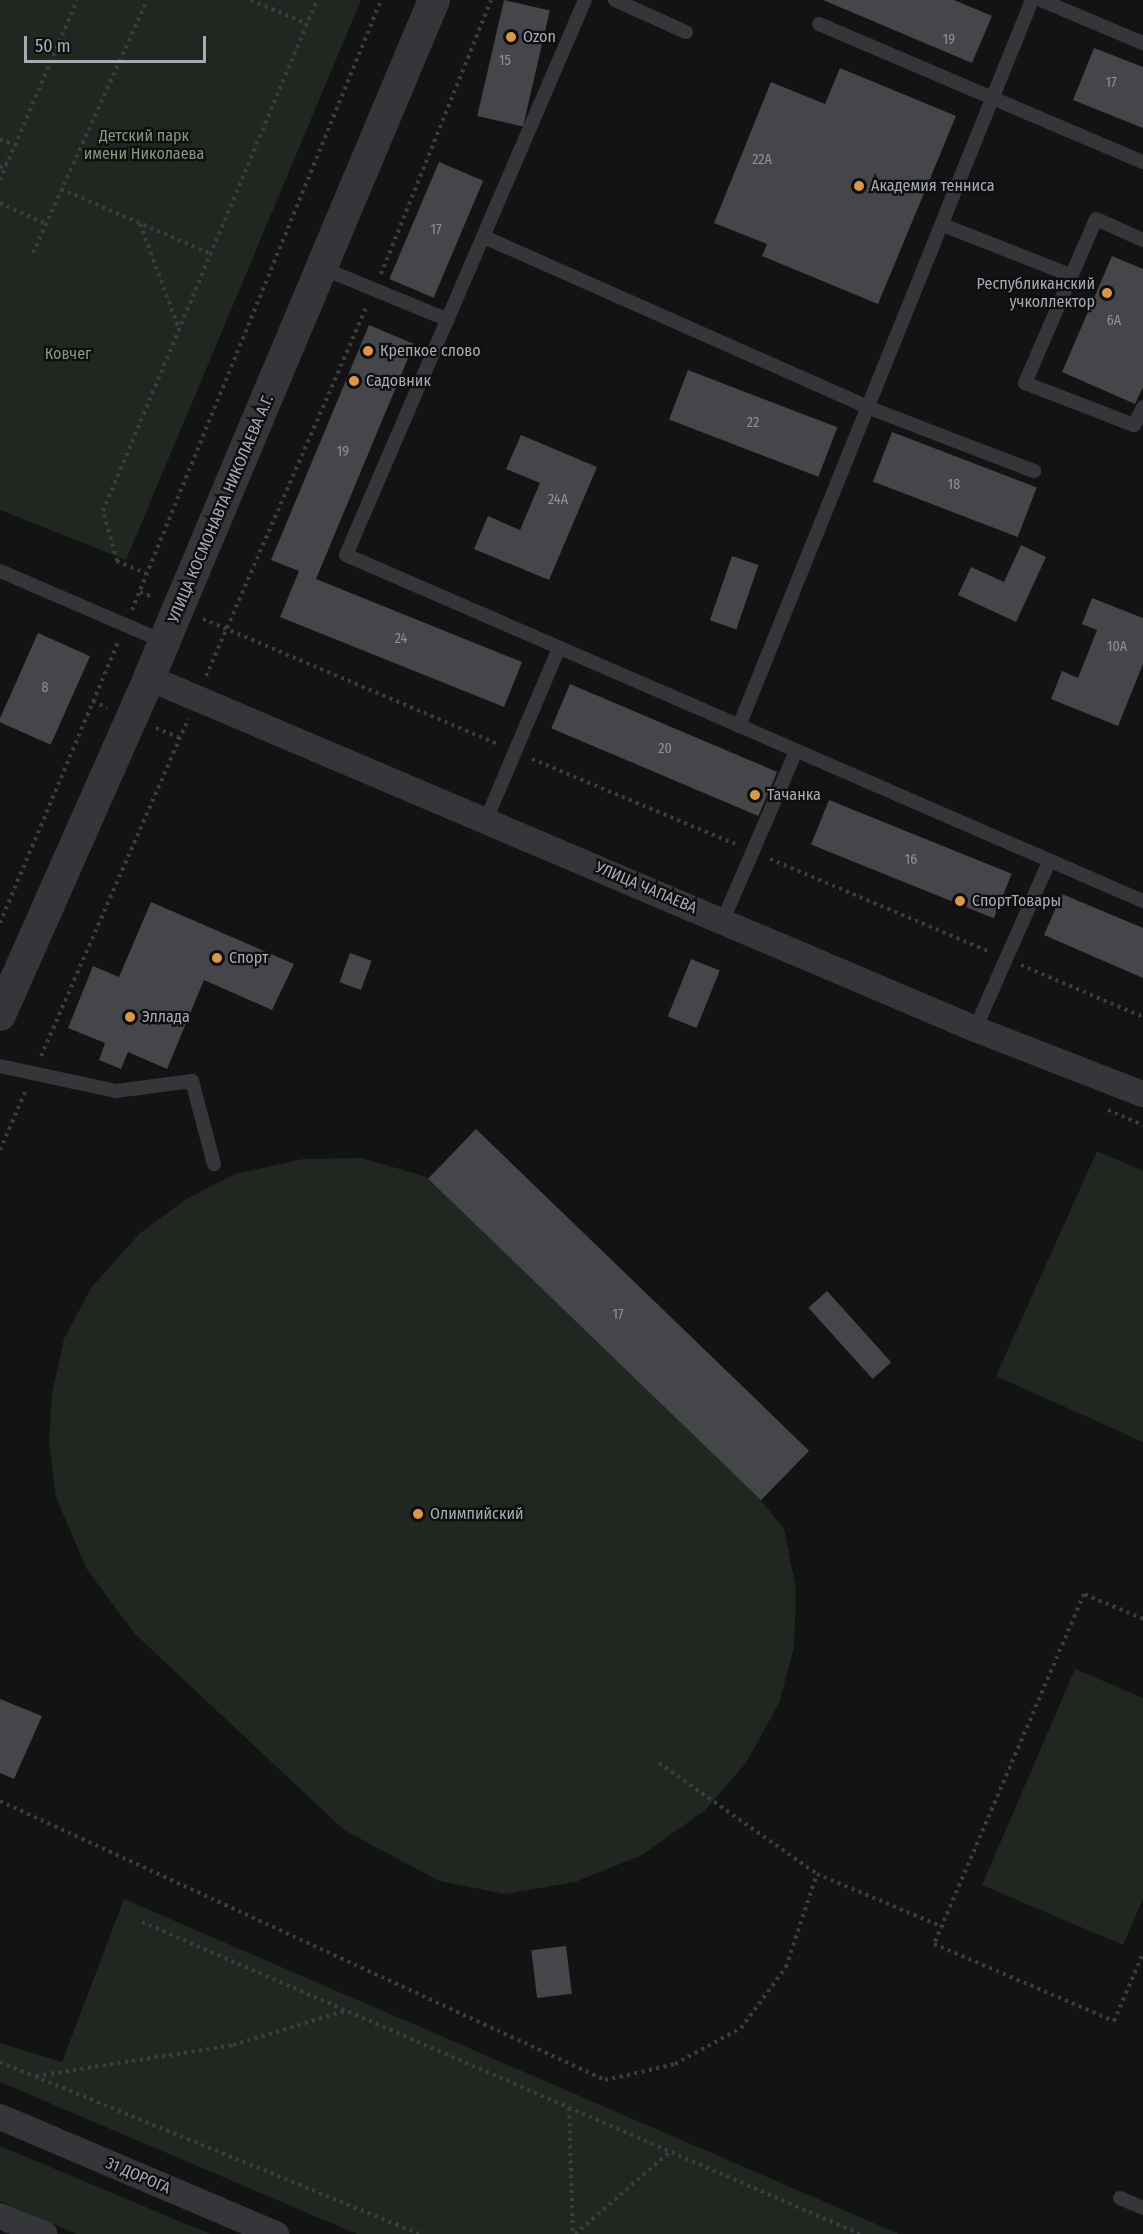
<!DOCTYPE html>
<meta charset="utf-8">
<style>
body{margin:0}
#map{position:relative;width:1143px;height:2234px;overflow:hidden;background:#131314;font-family:"Fira Sans Condensed",sans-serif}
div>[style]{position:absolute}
.green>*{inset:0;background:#202620}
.building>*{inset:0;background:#454649;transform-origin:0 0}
.path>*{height:4px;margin-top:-2px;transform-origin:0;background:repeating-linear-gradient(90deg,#3b3d40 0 3px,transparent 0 7.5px)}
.service>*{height:14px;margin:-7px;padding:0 7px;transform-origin:7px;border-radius:7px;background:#353639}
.minor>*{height:26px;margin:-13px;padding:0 13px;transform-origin:13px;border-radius:13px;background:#353639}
.tertiary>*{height:32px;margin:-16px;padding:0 16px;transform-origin:16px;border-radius:16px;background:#353639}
.dots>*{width:16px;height:16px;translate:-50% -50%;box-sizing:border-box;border:3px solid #0e0e0f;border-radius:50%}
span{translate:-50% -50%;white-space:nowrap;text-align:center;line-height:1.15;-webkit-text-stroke:4.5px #0e0e0f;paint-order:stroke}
.number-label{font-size:14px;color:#8e9298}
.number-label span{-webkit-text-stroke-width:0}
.poi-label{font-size:16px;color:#a6acb3}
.left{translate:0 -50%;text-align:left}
.right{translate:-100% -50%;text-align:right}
.park-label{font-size:16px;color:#819c7f}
.street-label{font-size:16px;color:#a6acb3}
.scale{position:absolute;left:24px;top:36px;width:182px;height:27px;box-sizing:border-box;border:3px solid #a6acb3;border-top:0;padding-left:8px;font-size:18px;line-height:21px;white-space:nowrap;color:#a6acb3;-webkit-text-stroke:4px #0e0e0f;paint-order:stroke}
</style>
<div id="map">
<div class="green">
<div style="clip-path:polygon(0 0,361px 0,126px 560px,0 510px)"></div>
<div style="clip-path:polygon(1097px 1151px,1143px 1171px,1143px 1442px,996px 1376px)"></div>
<div style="clip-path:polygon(362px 1158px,427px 1177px,760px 1499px,784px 1529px,796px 1588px,794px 1648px,779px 1703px,746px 1763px,704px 1811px,642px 1855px,575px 1882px,505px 1894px,439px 1881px,344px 1830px,135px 1634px,86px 1568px,56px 1497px,49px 1443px,52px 1394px,64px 1339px,91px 1288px,139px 1234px,186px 1199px,235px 1174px,303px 1159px)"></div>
<div style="clip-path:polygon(1075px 1669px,1143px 1698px,1143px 1899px,1123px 1945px,982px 1885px)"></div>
<div style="clip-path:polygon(124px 1899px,899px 2234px,357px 2234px,0 2082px,0 2043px,62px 2062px)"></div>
<div style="clip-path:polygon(0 2146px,210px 2234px,76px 2234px,0 2201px)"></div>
</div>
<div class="building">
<div style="left:504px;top:0;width:47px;height:119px;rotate:13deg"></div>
<div style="clip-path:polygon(823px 0,954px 0,992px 16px,972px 63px)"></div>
<div style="clip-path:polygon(1094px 48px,1143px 67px,1143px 128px,1073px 100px)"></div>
<div style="clip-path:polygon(840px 68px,956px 116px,878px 304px,762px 256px,767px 244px,714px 223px,771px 82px,825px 104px)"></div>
<div style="left:439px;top:162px;width:48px;height:127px;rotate:23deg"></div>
<div style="clip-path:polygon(1112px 256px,1143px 269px,1143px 387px,1135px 404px,1062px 372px)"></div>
<div style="clip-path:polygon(369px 325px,414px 344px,316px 579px,522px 662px,504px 707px,280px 617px,299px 571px,271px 560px)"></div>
<div style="left:688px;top:370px;width:160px;height:53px;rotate:21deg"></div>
<div style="left:892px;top:432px;width:155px;height:53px;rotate:21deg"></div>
<div style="clip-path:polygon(521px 435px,597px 467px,549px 580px,474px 549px,488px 516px,520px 530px,540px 483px,506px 469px)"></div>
<div style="clip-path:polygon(1021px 545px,1046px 557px,1016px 622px,958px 595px,971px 567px,1004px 582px)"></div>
<div style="left:732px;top:556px;width:28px;height:68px;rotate:19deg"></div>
<div style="clip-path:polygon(1092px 598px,1143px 618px,1143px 664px,1118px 726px,1051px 699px,1062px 671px,1078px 678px,1097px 630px,1082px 624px)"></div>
<div style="left:38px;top:633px;width:57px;height:97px;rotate:24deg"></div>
<div style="left:570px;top:684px;width:225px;height:48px;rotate:23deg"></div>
<div style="left:829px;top:800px;width:197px;height:48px;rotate:22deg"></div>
<div style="clip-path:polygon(1062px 894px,1143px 928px,1143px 978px,1044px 935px)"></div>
<div style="clip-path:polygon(151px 902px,294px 964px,272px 1010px,204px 980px,167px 1069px,128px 1052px,121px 1069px,99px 1060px,105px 1043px,68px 1028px,93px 966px,119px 977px)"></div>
<div style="left:350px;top:953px;width:23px;height:31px;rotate:20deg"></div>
<div style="left:691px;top:959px;width:31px;height:62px;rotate:22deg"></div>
<div style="left:476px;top:1129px;width:463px;height:69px;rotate:44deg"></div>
<div style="left:827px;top:1291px;width:96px;height:25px;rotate:48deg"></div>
<div style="clip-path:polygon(0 1699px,42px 1716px,14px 1779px,0 1773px)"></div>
<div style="left:566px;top:1946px;width:48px;height:35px;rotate:83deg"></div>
</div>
<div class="path">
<div style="left:251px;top:0;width:61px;rotate:23.2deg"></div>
<div style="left:0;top:139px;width:16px;rotate:22deg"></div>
<div style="left:0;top:168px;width:9px;rotate:-36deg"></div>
<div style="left:0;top:180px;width:196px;rotate:-66.8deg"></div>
<div style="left:61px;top:189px;width:163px;rotate:23.4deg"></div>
<div style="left:0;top:203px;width:51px;rotate:24.5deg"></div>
<div style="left:140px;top:224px;width:112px;rotate:69.6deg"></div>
<div style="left:33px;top:253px;width:277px;rotate:-65.7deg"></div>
<div style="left:381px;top:274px;width:295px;rotate:-68.1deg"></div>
<div style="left:147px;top:574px;width:33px;rotate:-157deg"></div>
<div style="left:117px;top:561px;width:52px;rotate:-105.6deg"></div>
<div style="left:103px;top:511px;width:554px;rotate:-67.28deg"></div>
<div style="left:140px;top:592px;width:14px;rotate:21deg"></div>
<div style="left:132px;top:610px;width:659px;rotate:-67.79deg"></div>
<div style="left:203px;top:619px;width:320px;rotate:23deg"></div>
<div style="left:206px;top:676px;width:404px;rotate:-66.5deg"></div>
<div style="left:93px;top:701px;width:16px;rotate:27deg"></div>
<div style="left:156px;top:728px;width:26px;rotate:23deg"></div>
<div style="left:532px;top:759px;width:220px;rotate:22.7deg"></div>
<div style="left:770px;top:859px;width:239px;rotate:22.9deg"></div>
<div style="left:0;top:923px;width:305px;rotate:-67.2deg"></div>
<div style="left:1021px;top:965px;width:133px;rotate:23.1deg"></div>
<div style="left:41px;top:1056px;width:368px;rotate:-66.4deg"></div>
<div style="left:1108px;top:1110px;width:38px;rotate:23deg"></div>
<div style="left:0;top:1150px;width:65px;rotate:-66.6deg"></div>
<div style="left:1143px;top:1619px;width:64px;rotate:-157deg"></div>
<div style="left:1084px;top:1594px;width:381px;rotate:113.2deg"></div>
<div style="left:934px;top:1944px;width:196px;rotate:23.2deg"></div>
<div style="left:1114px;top:2021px;width:74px;rotate:-66.9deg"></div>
<div style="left:659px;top:1763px;width:193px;rotate:35.1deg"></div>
<div style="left:0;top:1801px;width:666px;rotate:24.76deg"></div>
<div style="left:605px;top:2080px;width:72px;rotate:-12.9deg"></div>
<div style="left:675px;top:2064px;width:75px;rotate:-28.6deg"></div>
<div style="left:741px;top:2028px;width:76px;rotate:-53.6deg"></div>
<div style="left:786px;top:1967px;width:98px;rotate:-71.6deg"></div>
<div style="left:817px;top:1874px;width:137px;rotate:22.8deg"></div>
<div style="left:142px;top:1922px;width:783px;rotate:23.49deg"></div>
<div style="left:0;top:2062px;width:453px;rotate:22.3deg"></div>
<div style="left:36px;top:2076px;width:199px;rotate:-8.9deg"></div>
<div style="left:233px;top:2045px;width:117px;rotate:-16.9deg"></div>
<div style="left:569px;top:2108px;width:126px;rotate:88.2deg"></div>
<div style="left:575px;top:2234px;width:125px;rotate:-40.8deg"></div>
</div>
<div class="service">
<div style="left:585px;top:0;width:604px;rotate:113.3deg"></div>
<div style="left:346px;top:555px;width:869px;rotate:23.47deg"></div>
<div style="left:615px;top:0;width:78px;rotate:24.3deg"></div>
<div style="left:1041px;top:0;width:111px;rotate:22.9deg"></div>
<div style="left:819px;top:24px;width:352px;rotate:23.1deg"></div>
<div style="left:943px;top:225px;width:136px;rotate:21.5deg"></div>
<div style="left:484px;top:237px;width:419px;rotate:23.9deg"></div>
<div style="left:867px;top:407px;width:179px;rotate:21deg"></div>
<div style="left:1143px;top:240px;width:51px;rotate:-155.9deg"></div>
<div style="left:1096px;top:219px;width:179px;rotate:113.4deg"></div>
<div style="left:1025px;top:383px;width:117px;rotate:21.1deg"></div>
<div style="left:1134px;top:425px;width:20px;rotate:-63deg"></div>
<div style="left:322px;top:268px;width:136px;rotate:22.4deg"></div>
<div style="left:0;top:571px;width:180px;rotate:23.3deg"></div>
<div style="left:739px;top:726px;width:783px;rotate:-68.02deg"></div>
<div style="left:486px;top:820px;width:187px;rotate:-67deg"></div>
<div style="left:723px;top:920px;width:184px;rotate:-66.6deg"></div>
<div style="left:975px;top:1029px;width:183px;rotate:-66.1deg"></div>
<div style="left:0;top:1066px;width:119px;rotate:12.2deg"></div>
<div style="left:116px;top:1091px;width:77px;rotate:-7.5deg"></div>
<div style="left:192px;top:1081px;width:86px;rotate:75.2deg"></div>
<div style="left:1120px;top:2198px;width:25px;rotate:23deg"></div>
</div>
<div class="minor">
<div style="left:149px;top:678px;width:897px;rotate:23.02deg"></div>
<div style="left:975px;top:1029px;width:180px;rotate:21.2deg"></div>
<div style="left:0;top:2117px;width:300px;rotate:23deg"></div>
<div style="left:0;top:2216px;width:48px;rotate:22.2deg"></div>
</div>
<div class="tertiary">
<div style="left:0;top:1015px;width:368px;rotate:-66.1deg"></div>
<div style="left:149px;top:678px;width:735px;rotate:-67.2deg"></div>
</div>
<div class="dots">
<div style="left:511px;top:37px;background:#dc9644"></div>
<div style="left:859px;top:186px;background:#dc9644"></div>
<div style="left:1107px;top:293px;background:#dc9644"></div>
<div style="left:368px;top:351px;background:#dc9644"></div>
<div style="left:354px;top:381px;background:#dc9644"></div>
<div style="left:755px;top:795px;background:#dc9644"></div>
<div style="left:960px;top:901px;background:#dc9644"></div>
<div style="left:217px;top:958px;background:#dc9644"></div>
<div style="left:130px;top:1017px;background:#dc9644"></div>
<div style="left:418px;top:1514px;background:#dc9644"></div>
</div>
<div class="number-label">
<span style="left:949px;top:40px">19</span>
<span style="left:505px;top:61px">15</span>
<span style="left:1111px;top:83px">17</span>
<span style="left:762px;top:160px">22А</span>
<span style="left:436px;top:230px">17</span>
<span style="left:1114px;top:321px">6А</span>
<span style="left:753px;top:423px">22</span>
<span style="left:343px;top:452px">19</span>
<span style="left:954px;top:485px">18</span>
<span style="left:558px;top:500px">24А</span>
<span style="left:401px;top:639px">24</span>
<span style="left:1117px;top:647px">10А</span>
<span style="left:45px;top:688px">8</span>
<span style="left:665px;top:749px">20</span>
<span style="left:911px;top:860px">16</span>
<span style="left:618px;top:1315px">17</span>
</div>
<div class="poi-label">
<span class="left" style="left:523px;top:37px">Ozon</span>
<span class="left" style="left:871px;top:186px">Академия тенниса</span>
<span class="right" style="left:1095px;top:293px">Республиканский<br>учколлектор</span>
<span class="left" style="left:380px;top:351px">Крепкое слово</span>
<span class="left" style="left:366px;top:381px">Садовник</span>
<span class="left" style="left:767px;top:795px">Тачанка</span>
<span class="left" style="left:972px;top:901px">СпортТовары</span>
<span class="left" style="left:229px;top:958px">Спорт</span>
<span class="left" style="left:142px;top:1017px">Эллада</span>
<span class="left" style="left:430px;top:1514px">Олимпийский</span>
</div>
<div class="park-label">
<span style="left:144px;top:145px">Детский парк<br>имени Николаева</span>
<span style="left:68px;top:354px">Ковчег</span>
</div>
<div class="street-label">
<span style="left:221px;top:509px;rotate:-67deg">УЛИЦА КОСМОНАВТА НИКОЛАЕВА А.Г.</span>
<span style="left:646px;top:888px;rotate:23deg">УЛИЦА ЧАПАЕВА</span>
<span style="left:138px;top:2176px;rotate:23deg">31 ДОРОГА</span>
</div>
<div class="scale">50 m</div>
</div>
